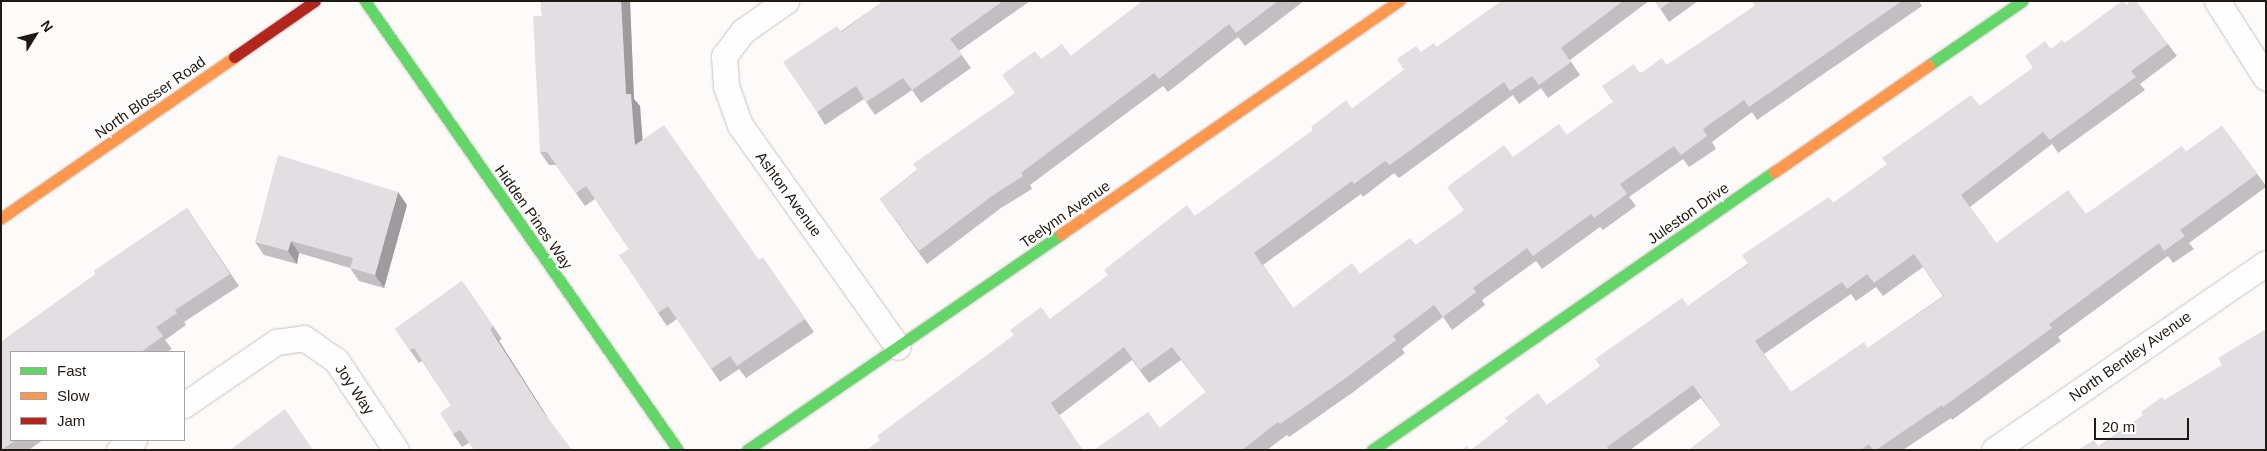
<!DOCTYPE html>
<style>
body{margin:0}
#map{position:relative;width:2267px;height:451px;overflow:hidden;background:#fdfbf9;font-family:Arial,sans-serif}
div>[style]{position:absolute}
.roads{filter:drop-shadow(0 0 1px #c8c2bf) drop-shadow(0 0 1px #c8c2bf)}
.street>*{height:25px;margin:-12.5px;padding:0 12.5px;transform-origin:12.5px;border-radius:12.5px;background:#fffefe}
.fast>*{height:11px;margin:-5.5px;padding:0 5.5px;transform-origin:5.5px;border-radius:5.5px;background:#63d668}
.slow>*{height:11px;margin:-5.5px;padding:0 5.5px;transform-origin:5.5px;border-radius:5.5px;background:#ff974d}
.jam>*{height:11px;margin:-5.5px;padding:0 5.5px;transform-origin:5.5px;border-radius:5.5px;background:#b3261e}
.wall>*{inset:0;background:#c2bfc2}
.shaded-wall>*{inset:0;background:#9e9b9e}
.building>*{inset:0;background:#e2dee2}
span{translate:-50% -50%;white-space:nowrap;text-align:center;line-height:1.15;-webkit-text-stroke:4.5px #fff;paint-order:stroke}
.street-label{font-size:15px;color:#211913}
.frame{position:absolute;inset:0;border:2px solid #211913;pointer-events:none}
.legend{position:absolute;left:10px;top:351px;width:175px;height:90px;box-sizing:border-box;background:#fff;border:1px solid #a6a3a1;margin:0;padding:6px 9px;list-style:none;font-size:15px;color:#211913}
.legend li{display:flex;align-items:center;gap:10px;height:25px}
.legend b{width:25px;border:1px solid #a6a3a1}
.north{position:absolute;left:10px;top:10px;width:50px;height:50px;-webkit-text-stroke:4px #fff;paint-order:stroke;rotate:54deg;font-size:14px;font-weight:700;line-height:20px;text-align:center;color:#211913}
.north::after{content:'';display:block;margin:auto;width:18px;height:22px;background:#211913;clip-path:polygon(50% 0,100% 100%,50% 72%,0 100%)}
.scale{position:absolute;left:2094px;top:418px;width:95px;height:22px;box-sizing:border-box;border:2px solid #211913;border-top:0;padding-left:6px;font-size:15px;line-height:18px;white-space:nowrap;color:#211913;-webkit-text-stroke:4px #fff;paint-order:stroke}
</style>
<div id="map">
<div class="roads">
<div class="street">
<div style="left:786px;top:1px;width:52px;rotate:145.1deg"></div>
<div style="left:743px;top:31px;width:31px;rotate:127deg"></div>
<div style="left:724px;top:56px;width:30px;rotate:86deg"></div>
<div style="left:726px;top:86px;width:41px;rotate:70.3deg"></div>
<div style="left:740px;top:125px;width:272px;rotate:54.6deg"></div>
<div style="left:2217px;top:1px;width:91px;rotate:57.5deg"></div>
<div style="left:184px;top:405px;width:112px;rotate:-34.4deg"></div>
<div style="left:276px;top:342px;width:28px;rotate:-8deg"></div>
<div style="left:304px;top:338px;width:39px;rotate:35deg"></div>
<div style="left:336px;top:360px;width:108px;rotate:56.3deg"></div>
<div style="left:119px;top:450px;width:18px;rotate:-34deg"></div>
<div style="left:1994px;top:450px;width:330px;rotate:-34.5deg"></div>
</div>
<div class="fast">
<div style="left:365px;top:1px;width:547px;rotate:55.12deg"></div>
<div style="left:1929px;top:65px;width:113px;rotate:-34.5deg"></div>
<div style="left:747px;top:450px;width:381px;rotate:-34.5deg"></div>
<div style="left:1372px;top:450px;width:489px;rotate:-34.7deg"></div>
</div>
<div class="slow">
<div style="left:1774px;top:172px;width:188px;rotate:-34.6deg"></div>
<div style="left:1px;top:218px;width:283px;rotate:-34.6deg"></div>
<div style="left:1061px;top:234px;width:411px;rotate:-34.6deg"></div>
</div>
<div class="jam">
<div style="left:234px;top:57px;width:98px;rotate:-34.7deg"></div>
</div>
</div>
<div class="wall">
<div style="clip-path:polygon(541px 1px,630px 1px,634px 99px,640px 106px,642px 140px,759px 260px,763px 258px,814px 332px,746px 378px,739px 369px,720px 382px,677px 319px,667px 326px,658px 313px,629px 249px,595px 199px,585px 206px,556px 165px,549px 165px,540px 152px,542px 16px)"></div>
<div style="clip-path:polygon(884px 1px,1030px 1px,959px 51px,971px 68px,921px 103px,912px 90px,875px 115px,864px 99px,825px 125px,817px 112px,841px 31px)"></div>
<div style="clip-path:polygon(1143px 1px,1304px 1px,1245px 46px,1238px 37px,1168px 92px,1163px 86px,1030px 185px,1032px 189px,1001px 208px,927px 264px,880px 199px,917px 170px,1015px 93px,1041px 59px,1071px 56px)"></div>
<div style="clip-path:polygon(1502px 1px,1649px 1px,1570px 60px,1580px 75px,1548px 98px,1541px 88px,1519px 104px,1513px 95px,1399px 178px,1394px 173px,1363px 197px,1361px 194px,1263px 265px,1293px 308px,1360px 274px,1416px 245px,1464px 211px,1513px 157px,1567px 135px,1613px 102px,1640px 73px,1667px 65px,1755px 6px,1752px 1px,1919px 1px,1922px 6px,1757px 120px,1752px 112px,1712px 142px,1716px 149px,1689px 167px,1683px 159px,1629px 197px,1636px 206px,1603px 230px,1600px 227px,1542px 269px,1536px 261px,1482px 300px,1485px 305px,1452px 330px,1443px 317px,1402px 349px,1405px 353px,1352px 393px,1289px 437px,1287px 435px,1267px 450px,1094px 450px,1160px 428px,1206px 392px,1181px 360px,1149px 383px,1132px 360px,1060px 415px,880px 440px,1195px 216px,1352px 109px,1404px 70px,1421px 52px,1437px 47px)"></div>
<div style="clip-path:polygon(1655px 1px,1698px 1px,1669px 22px)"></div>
<div style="clip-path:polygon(evenodd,2126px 5px,2168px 44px,2177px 56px,2140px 84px,2145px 90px,2058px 153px,2052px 144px,1970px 207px,1996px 243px,2086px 214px,2186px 152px,2222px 126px,2266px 186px,2266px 187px,2189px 243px,2194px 249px,2173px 263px,2168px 256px,2058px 337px,2061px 341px,1952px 420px,1951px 418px,1903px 450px,1689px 450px,1721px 425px,1701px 398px,1630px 450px,1471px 450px,1547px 405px,1688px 306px,1833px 203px,1980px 106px,2033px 68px,2051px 49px,2065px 43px,2126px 5px,1923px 267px,1943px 296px,1868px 348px,1791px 392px,1764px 354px,1851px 294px,1856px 301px,1876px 287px,1883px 296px,1923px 267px)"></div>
<div style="clip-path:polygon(407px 205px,384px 288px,359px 281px,350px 268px,299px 253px,297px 264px,264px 255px,255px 242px)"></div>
<div style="clip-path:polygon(187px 208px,239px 286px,184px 322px,186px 325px,165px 340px,172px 349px,167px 352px,11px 352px,11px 440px,43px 440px,29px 450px,1px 450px,1px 342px,96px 274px,94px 271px)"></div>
<div style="clip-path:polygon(462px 281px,502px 339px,499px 341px,548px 418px,469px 443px,462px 447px,453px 434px,451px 405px,422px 361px,419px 363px,395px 329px)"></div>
</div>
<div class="shaded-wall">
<div style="clip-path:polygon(621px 1px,630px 2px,634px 99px,640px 106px,644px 158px,635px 145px,626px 94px)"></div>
<div style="clip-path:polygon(398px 192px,407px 205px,384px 288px,375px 275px)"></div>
<div style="clip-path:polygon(291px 241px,299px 253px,297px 264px,288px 251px)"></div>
<div style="clip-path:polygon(490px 329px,499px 341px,551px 423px,542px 410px)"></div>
</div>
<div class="building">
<div style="clip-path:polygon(541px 1px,621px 1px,626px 94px,631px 94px,635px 145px,664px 125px,759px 260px,763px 258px,805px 319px,737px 366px,730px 356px,711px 369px,668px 306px,658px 313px,619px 255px,629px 249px,586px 186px,576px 193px,547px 152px,540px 152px,533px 16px,542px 16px)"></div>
<div style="clip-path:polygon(884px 1px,1003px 1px,950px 39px,962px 55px,912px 90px,903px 78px,866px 102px,856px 86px,817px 112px,783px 62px,837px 26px,841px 32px)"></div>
<div style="clip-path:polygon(1143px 1px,1278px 1px,1236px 33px,1229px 24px,1159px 79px,1154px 73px,1021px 173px,1023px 176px,992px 196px,919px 251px,880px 199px,918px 170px,913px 164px,1015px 93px,1002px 75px,1035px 51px,1041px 59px,1062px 44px,1071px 56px)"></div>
<div style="clip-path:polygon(1502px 1px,1623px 1px,1561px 48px,1571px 62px,1539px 85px,1532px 76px,1510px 91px,1504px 82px,1390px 165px,1385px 161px,1354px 184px,1352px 181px,1254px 253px,1293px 308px,1352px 263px,1360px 274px,1410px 238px,1416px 245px,1464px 210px,1447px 187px,1504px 145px,1513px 157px,1559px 124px,1567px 135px,1613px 102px,1602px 86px,1634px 64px,1640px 74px,1662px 58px,1667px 65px,1755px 6px,1752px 1px,1902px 1px,1749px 107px,1744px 100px,1703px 129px,1707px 136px,1681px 155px,1674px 146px,1620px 184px,1627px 194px,1594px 218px,1591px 214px,1533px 256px,1527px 248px,1473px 288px,1476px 292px,1443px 317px,1434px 305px,1393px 336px,1396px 340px,1343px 380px,1280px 424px,1278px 422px,1242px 450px,1094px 450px,1148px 412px,1160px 428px,1206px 392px,1172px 347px,1140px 370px,1124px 347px,1051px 403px,1083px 450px,867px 450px,880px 440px,877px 436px,1014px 335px,1010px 330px,1041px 307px,1050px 319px,1108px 275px,1104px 270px,1187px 205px,1195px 216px,1313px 130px,1311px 127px,1346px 100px,1352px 109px,1404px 70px,1397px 59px,1416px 46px,1421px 52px,1434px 43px,1437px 47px)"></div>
<div style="clip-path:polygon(1655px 1px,1671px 1px,1660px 9px)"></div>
<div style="clip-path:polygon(evenodd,2122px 1px,2124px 1px,2126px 5px,2131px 1px,2136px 1px,2168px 44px,2131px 71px,2136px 77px,2050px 140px,2043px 132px,1961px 195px,1996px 243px,2068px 190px,2086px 214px,2182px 146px,2186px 152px,2222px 126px,2257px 174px,2180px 230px,2185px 236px,2164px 251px,2159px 243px,2049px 324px,2052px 328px,1943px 407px,1942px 405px,1876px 450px,1873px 450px,1869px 444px,1861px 450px,1689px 450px,1721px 425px,1693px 385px,1607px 447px,1609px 450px,1471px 450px,1508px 421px,1505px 418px,1538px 393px,1547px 405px,1600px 366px,1595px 359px,1682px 298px,1688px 306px,1748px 264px,1742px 255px,1829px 197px,1833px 203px,1887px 164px,1882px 158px,1971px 95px,1980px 106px,2033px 68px,2025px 56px,2045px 41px,2051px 49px,2062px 40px,2065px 43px,2122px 1px,1914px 254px,1944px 296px,1868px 348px,1864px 342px,1791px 392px,1755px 341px,1842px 282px,1847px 289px,1867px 274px,1874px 283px,1914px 254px)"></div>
<div style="clip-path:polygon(278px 155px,398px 192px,375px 275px,350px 268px,353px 258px,291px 241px,288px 251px,255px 242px)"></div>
<div style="clip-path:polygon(187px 208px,230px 274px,175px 310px,177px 313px,156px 327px,163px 336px,141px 352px,11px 352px,11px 440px,16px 440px,1px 450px,1px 342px,96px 274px,94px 271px)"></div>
<div style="clip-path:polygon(462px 281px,493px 326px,490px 329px,542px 410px,572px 450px,474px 450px,460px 430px,453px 434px,440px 413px,451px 405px,414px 348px,410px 350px,395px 329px)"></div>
<div style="clip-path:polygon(2266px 329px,2266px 450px,2078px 450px,2094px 440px,2098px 446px,2143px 415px,2141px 412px,2162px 397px,2164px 400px,2222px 365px,2218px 358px)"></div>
<div style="clip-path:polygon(285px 409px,313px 450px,230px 450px)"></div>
<div style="clip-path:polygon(1467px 446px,1470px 450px,1461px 450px)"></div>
</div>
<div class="street-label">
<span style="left:150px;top:97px;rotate:-35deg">North Blosser Road</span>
<span style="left:789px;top:194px;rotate:54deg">Ashton Avenue</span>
<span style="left:1688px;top:213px;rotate:-35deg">Juleston Drive</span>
<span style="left:1065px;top:214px;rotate:-35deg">Teelynn Avenue</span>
<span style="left:534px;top:217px;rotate:55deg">Hidden Pines Way</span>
<span style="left:2130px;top:356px;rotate:-35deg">North Bentley Avenue</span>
<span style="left:355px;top:389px;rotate:56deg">Joy Way</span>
</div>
<div class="frame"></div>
<ul class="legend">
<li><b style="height:6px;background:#63d668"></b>Fast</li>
<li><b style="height:6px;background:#ff974d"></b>Slow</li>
<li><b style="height:6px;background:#b3261e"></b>Jam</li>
</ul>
<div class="north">N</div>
<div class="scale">20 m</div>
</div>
